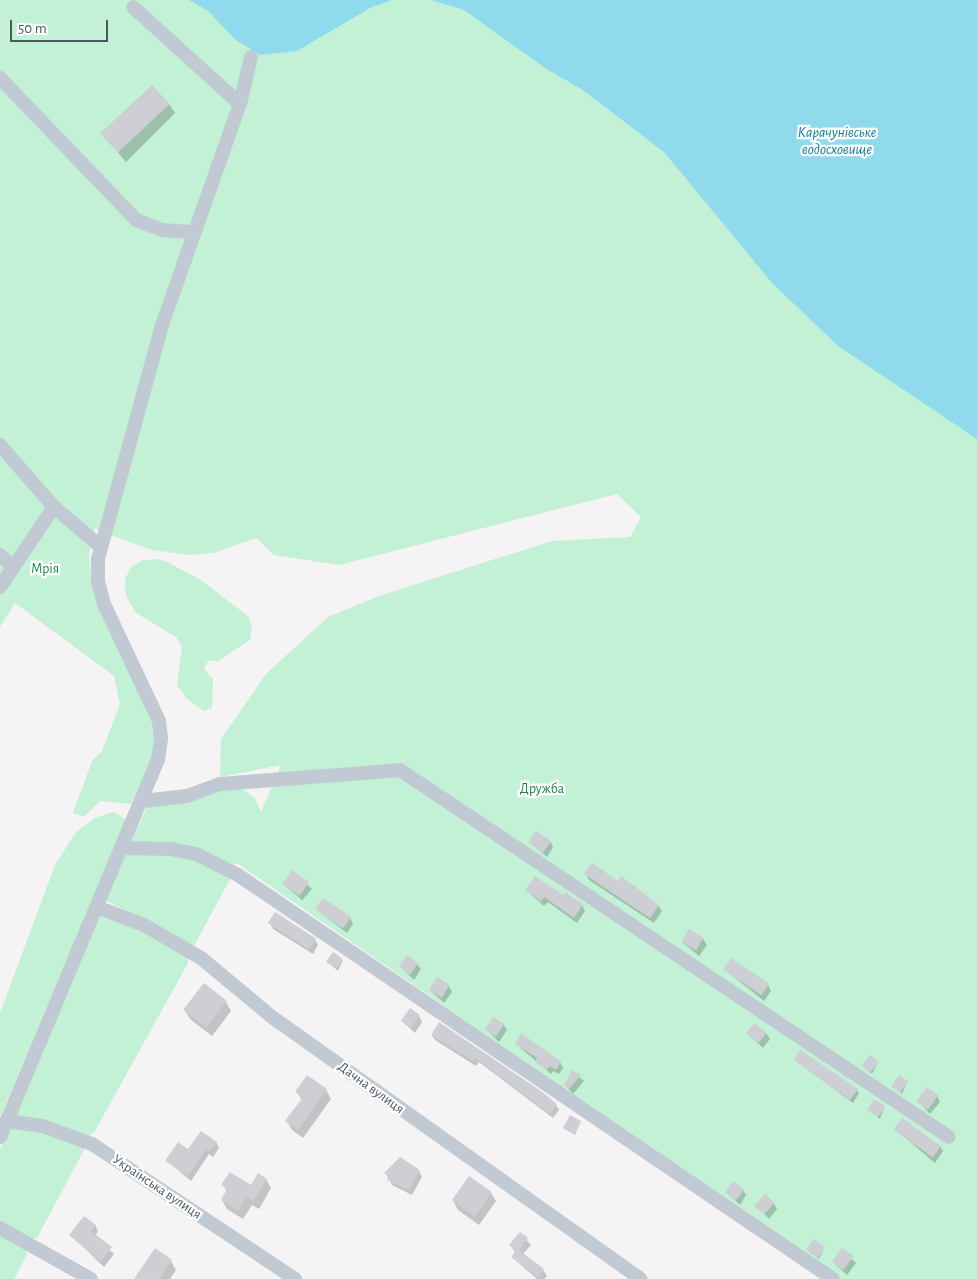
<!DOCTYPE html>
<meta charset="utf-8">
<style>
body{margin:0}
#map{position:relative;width:977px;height:1279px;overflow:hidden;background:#f5f3f3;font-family:"Alegreya Sans",sans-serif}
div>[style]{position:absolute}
.green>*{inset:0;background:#c3f1d5}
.water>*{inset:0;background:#90daee}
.shadow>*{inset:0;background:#0003;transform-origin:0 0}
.building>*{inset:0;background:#cdcfd5;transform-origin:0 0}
.minor>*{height:14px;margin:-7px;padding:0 7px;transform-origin:7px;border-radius:7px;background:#c1cad2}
span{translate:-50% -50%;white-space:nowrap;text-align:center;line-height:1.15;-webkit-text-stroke:4.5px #fff;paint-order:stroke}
.park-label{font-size:14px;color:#17864f}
.street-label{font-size:14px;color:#4a5661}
.water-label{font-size:15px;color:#0c7c9b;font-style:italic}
.scale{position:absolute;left:10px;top:20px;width:98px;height:22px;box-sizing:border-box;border:2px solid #4a5661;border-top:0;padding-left:6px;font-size:15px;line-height:18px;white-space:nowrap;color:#4a5661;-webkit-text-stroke:4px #fff;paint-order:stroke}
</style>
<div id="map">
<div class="green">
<div style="clip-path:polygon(0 0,544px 0,538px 62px,545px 68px,556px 57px,977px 387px,977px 1279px,840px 1279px,237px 863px,230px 866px,131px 842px,148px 805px,236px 785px,255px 798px,261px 812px,281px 765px,220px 777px,221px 739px,266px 674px,328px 617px,379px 596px,552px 541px,630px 537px,641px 517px,617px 494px,339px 565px,274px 555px,256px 538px,214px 553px,190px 555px,152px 550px,95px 529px,89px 555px,91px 581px,147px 703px,157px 738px,152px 758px,131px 804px,100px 801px,84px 817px,73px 813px,92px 761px,102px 751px,120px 704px,114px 676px,15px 603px,0 627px)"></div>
<div style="clip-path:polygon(161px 559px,198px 578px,248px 616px,252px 626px,250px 640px,218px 661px,208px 661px,204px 669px,213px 679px,212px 708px,204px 711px,186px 698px,177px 685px,182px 647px,176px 637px,136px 613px,126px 596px,125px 579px,131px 567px,143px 560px)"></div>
<div style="clip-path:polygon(114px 812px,126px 820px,0 1117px,0 1013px,55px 865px,76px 832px,97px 817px)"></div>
<div style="clip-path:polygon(126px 852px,170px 853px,194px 859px,228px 875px,230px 879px,194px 946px,105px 900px)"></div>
<div style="clip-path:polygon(100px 914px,142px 928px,188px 957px,188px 963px,95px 1131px,88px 1137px,14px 1118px)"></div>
<div style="clip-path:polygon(10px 1126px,40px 1131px,85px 1148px,37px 1238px,31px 1239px,0 1221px,0 1149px)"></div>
<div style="clip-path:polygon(0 1234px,25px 1247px,27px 1254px,14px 1279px,0 1279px)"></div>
</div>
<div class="water">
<div style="clip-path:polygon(189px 0,392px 0,370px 8px,297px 51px,260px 55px,236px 40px,208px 11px)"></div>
<div style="clip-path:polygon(431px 0,977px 0,977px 439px,838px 346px,772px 283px,665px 153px,583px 90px,545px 68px,464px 10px)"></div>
</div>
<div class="shadow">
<div style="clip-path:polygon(169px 104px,175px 113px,126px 162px,104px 136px)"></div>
<div style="clip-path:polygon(550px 841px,553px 847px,547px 857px,531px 843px)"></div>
<div style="left:292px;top:872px;width:26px;height:15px;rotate:40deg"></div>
<div style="clip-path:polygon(586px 874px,618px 882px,658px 905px,662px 911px,654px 923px,589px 880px)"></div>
<div style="clip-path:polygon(526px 890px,563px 897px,582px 905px,585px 911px,577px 923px,548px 902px,544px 906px)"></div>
<div style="clip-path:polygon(316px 909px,350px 918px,353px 924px,347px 933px)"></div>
<div style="clip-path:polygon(270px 923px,315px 940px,318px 945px,313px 954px,273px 929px)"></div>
<div style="clip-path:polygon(703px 939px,707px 945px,699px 956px,682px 942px)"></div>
<div style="clip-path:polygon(343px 960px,338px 971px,328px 962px)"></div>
<div style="clip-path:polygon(417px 964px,421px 969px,414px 980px,401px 967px)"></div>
<div style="clip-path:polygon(724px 969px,768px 985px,771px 991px,764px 1001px)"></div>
<div style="clip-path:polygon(449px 986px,452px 992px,444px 1003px,430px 990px)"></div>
<div style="clip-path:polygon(226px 1002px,231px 1011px,212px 1036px,190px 1019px,185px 1010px)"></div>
<div style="clip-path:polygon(419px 1016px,422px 1022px,415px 1033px,402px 1021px)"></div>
<div style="clip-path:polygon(440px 1024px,556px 1105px,559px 1110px,553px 1118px,479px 1062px,476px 1066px,435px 1040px,432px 1035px)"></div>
<div style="clip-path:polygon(503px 1024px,507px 1030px,499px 1042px,487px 1030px)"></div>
<div style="clip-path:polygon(766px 1033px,770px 1039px,763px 1048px,748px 1034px)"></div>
<div style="clip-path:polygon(516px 1044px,560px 1062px,563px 1068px,559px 1074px,553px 1071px,551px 1074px)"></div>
<div style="clip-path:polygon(795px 1060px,857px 1090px,859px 1093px,853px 1103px)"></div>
<div style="clip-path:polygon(878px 1062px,872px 1074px,863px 1066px)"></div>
<div style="clip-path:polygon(572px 1071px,584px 1081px,573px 1094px,565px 1085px)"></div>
<div style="clip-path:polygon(907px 1082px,902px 1094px,893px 1087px)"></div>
<div style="clip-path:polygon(326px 1090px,331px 1099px,303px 1138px,292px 1130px,287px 1121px,302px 1100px,297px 1092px)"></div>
<div style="clip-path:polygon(937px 1096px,940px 1102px,930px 1114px,918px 1101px)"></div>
<div style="clip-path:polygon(884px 1107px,880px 1119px,869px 1110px)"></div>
<div style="clip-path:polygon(580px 1122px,575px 1135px,565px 1128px)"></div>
<div style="clip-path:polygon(895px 1129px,940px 1146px,943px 1151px,935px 1163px)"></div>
<div style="clip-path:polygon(216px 1142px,219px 1148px,213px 1157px,209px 1154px,191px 1181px,167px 1161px)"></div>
<div style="clip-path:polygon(419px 1171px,422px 1177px,412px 1195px,392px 1185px,386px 1174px)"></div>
<div style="clip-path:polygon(266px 1179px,271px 1188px,259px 1209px,252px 1205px,243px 1219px,227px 1209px,222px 1200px,227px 1192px,223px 1185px,251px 1186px)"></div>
<div style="clip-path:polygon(743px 1190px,746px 1195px,740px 1205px,726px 1192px)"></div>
<div style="clip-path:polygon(491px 1193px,496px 1201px,479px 1225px,458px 1210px,453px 1201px)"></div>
<div style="clip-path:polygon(774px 1204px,777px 1209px,769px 1219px,757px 1206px)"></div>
<div style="clip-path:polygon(95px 1225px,98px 1231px,95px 1236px,114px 1254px,104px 1267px,71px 1235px)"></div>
<div style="clip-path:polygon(520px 1233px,531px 1245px,523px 1254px,543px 1270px,547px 1276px,544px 1279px,537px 1279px,512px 1257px,516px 1253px,510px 1245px)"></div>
<div style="clip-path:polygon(824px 1248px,819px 1259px,807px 1250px)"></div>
<div style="clip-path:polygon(155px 1250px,171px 1261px,176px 1270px,170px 1279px,135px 1279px)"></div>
<div style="clip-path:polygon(842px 1250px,856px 1263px,847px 1275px,833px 1262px)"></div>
</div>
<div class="building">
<div style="left:152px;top:85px;width:26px;height:71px;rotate:47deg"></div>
<div style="left:536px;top:831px;width:18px;height:14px;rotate:34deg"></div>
<div style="clip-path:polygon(592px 863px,618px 881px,621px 876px,659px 905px,650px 918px,584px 874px)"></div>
<div style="left:292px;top:870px;width:21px;height:17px;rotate:35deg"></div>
<div style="clip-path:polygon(535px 876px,563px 895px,565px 892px,583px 904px,574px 918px,544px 897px,541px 901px,525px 890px)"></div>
<div style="left:323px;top:898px;width:34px;height:14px;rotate:34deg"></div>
<div style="left:275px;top:912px;width:49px;height:13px;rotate:33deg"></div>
<div style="left:689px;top:929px;width:17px;height:15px;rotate:31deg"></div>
<div style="left:333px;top:952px;width:12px;height:12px;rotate:35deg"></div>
<div style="left:407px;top:955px;width:14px;height:14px;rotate:36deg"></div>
<div style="left:731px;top:958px;width:46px;height:14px;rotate:34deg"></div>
<div style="left:437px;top:977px;width:15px;height:15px;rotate:32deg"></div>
<div style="left:204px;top:983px;width:29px;height:34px;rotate:38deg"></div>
<div style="left:410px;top:1008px;width:12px;height:16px;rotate:35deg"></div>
<div style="left:493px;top:1017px;width:13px;height:15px;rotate:32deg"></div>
<div style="clip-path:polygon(439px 1022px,541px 1091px,557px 1104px,550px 1114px,475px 1058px,473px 1061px,431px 1035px)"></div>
<div style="left:754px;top:1023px;width:16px;height:13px;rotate:38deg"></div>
<div style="clip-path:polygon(521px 1033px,561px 1062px,556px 1070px,550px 1066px,547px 1070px,535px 1062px,537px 1058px,515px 1044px)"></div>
<div style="clip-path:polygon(800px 1050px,858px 1089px,850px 1100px,794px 1060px)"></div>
<div style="left:870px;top:1055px;width:11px;height:14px;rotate:38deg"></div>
<div style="clip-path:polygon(572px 1070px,581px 1075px,569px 1089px,564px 1085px)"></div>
<div style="clip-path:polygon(307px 1075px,327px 1089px,298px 1130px,285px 1121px,303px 1097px,295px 1092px)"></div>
<div style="left:899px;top:1075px;width:11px;height:14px;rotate:34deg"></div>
<div style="left:927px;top:1087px;width:14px;height:18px;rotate:36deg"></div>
<div style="left:874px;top:1099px;width:13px;height:13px;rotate:32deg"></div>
<div style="left:570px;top:1115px;width:13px;height:15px;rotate:29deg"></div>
<div style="left:902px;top:1118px;width:48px;height:14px;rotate:36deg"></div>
<div style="clip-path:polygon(201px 1131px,217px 1142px,210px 1152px,206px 1149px,188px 1176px,165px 1161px,178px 1142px,188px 1149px)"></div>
<div style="clip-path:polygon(400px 1157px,420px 1170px,409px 1190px,387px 1180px,389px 1177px,384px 1173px)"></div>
<div style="clip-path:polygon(230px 1172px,251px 1185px,258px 1173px,267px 1179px,253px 1201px,247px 1197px,238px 1211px,221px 1200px,227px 1189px,221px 1185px)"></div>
<div style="left:469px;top:1176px;width:28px;height:30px;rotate:35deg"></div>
<div style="left:733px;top:1181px;width:14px;height:14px;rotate:36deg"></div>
<div style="left:765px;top:1194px;width:13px;height:16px;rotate:42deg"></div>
<div style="clip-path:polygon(84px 1216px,96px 1225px,91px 1231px,112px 1247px,101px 1262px,69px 1235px)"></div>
<div style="clip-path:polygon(520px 1232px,528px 1238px,519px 1250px,544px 1269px,538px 1277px,511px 1257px,516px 1251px,509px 1245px)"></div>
<div style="left:814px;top:1239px;width:14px;height:13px;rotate:36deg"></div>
<div style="clip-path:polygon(155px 1248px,172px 1260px,160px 1279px,134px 1279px)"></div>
<div style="left:842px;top:1248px;width:14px;height:17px;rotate:36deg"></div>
</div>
<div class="minor">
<div style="left:0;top:78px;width:197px;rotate:46.2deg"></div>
<div style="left:136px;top:220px;width:28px;rotate:21deg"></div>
<div style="left:162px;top:230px;width:31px;rotate:4deg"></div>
<div style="left:240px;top:104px;width:48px;rotate:-76.8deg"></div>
<div style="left:0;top:445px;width:82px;rotate:48.9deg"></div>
<div style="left:54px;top:507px;width:60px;rotate:40.3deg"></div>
<div style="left:0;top:555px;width:18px;rotate:43deg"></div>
<div style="left:0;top:587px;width:97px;rotate:-56deg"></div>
<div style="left:143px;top:801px;width:44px;rotate:-6.5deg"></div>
<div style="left:187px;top:796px;width:35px;rotate:-20deg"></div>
<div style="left:220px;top:784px;width:181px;rotate:-4.4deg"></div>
<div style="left:400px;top:770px;width:660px;rotate:33.76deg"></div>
<div style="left:124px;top:848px;width:47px;rotate:1.2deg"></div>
<div style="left:171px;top:849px;width:25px;rotate:11deg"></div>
<div style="left:196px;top:854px;width:47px;rotate:26.6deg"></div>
<div style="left:238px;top:875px;width:719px;rotate:34.18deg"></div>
<div style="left:97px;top:907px;width:50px;rotate:21deg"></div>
<div style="left:144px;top:925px;width:66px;rotate:30.1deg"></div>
<div style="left:201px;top:958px;width:92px;rotate:39.7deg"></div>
<div style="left:272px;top:1017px;width:452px;rotate:35.4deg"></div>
<div style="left:7px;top:1121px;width:36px;rotate:8deg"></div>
<div style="left:43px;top:1126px;width:52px;rotate:20.2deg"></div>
<div style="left:92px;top:1144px;width:244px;rotate:33.6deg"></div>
<div style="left:0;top:1137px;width:409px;rotate:-67.3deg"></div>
<div style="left:158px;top:760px;width:22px;rotate:-82deg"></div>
<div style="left:161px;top:738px;width:17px;rotate:-97deg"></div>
<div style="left:159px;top:721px;width:129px;rotate:-115.2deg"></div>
<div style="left:104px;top:604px;width:24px;rotate:-105deg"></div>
<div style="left:98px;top:581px;width:22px;rotate:-90deg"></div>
<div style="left:98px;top:559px;width:243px;rotate:-74.7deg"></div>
<div style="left:162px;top:325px;width:234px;rotate:-70.6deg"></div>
<div style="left:240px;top:104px;width:144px;rotate:-137.8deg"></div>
<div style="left:0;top:1228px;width:104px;rotate:29.3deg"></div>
</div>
<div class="park-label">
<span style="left:45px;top:569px">Мрія</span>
<span style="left:542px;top:789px">Дружба</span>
</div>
<div class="street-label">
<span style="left:371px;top:1088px;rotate:36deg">Дачна вулиця</span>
<span style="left:157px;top:1187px;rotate:34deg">Українська вулиця</span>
</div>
<div class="water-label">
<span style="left:837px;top:141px">Карачунівське<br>водосховище</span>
</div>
<div class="scale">50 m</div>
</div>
